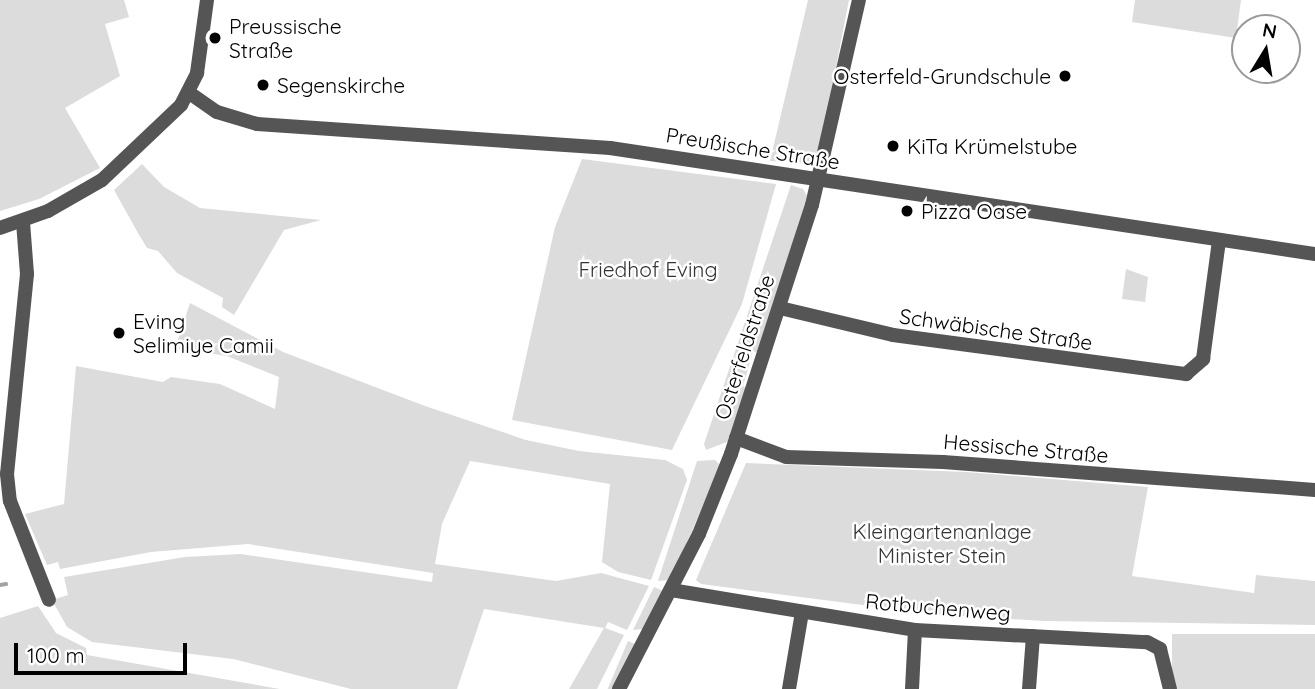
<!DOCTYPE html>
<meta charset="utf-8">
<style>
body{margin:0}
#map{position:relative;width:1315px;height:689px;overflow:hidden;background:#fff;font-family:Quicksand,sans-serif}
div>[style]{position:absolute}
.green>*{inset:0;background:#dcdcdc;transform-origin:0 0}
.stream>*{height:3.5px;margin:-1.75px;padding:0 1.75px;transform-origin:1.75px;border-radius:1.75px;background:#a3a3a3}
.minor>*{height:14px;margin:-7px;padding:0 7px;transform-origin:7px;border-radius:7px;background:#555}
.dots>*{width:19px;height:19px;translate:-50% -50%;box-sizing:border-box;border:4px solid #fff;border-radius:50%}
span{translate:-50% -50%;white-space:nowrap;text-align:center;line-height:1.15;-webkit-text-stroke:5px #fff;paint-order:stroke}
.poi-label{font-size:21px;color:#000}
.left{translate:0 -50%;text-align:left}
.right{translate:-100% -50%;text-align:right}
.street-label{font-size:21px;color:#000}
.park-label{font-size:21px;color:#333}
.north{position:absolute;left:1231px;top:14px;width:70px;height:70px;box-sizing:border-box;background:#fff;border:2px solid #999;border-radius:50%;rotate:11deg;font-size:19px;font-weight:700;line-height:28px;text-align:center;color:#000}
.north::after{content:'';display:block;margin:auto;width:24px;height:32px;background:#000;clip-path:polygon(50% 0,100% 100%,50% 72%,0 100%)}
.scale{position:absolute;left:14px;top:643px;width:173px;height:32px;box-sizing:border-box;border:4px solid #000;border-top:0;padding-left:9px;font-size:21px;line-height:24px;white-space:nowrap;color:#000;-webkit-text-stroke:5px #fff;paint-order:stroke}
</style>
<div id="map">
<div class="green">
<div style="clip-path:polygon(0 0,124px 0,129px 17px,105px 24px,120px 76px,65px 108px,100px 168px,39px 199px,0 211px)"></div>
<div style="clip-path:polygon(808px 0,849px 0,819px 154px,812px 163px,770px 161px)"></div>
<div style="clip-path:polygon(1135px 0,1241px 0,1236px 38px,1132px 22px)"></div>
<div style="clip-path:polygon(582px 159px,776px 184px,742px 304px,672px 450px,512px 420px,555px 227px)"></div>
<div style="clip-path:polygon(142px 164px,164px 187px,200px 208px,321px 220px,284px 230px,234px 315px,222px 307px,223px 298px,177px 273px,158px 251px,147px 248px,138px 233px,114px 190px)"></div>
<div style="clip-path:polygon(791px 185px,803px 189px,807px 196px,759px 353px,753px 351px,743px 386px,747px 388px,729px 441px,706px 450px,704px 444px)"></div>
<div style="clip-path:polygon(1126px 269px,1148px 277px,1145px 302px,1122px 299px)"></div>
<div style="clip-path:polygon(190px 303px,283px 352px,425px 406px,526px 440px,579px 451px,665px 460px,683px 469px,687px 480px,651px 580px,618px 572px,602px 562px,610px 484px,470px 461px,442px 524px,435px 564px,556px 581px,601px 573px,649px 586px,627px 630px,608px 622px,605px 628px,624px 635px,597px 689px,569px 689px,604px 628px,484px 609px,457px 689px,351px 689px,233px 659px,92px 642px,67px 627px,52px 600px,68px 595px,64px 577px,185px 557px,240px 554px,432px 582px,433px 573px,248px 544px,151px 552px,60px 569px,58px 562px,47px 565px,25px 514px,64px 504px,76px 366px,163px 382px,171px 377px,220px 384px,275px 409px,279px 377px,227px 356px,175px 348px)"></div>
<div style="clip-path:polygon(715px 460px,720px 465px,692px 531px,669px 580px,658px 581px,697px 461px)"></div>
<div style="clip-path:polygon(746px 463px,966px 472px,1148px 487px,1132px 576px,1254px 593px,1256px 575px,1315px 581px,1315px 625px,1044px 621px,932px 614px,701px 584px,696px 580px)"></div>
<div style="clip-path:polygon(654px 587px,663px 591px,643px 629px,633px 630px)"></div>
<div style="clip-path:polygon(38px 606px,56px 633px,86px 648px,87px 655px,280px 689px,0 689px,0 618px)"></div>
<div style="left:1315px;top:634px;width:55px;height:143px;rotate:90deg"></div>
<div style="left:628px;top:641px;width:8px;height:54px;rotate:23deg"></div>
</div>
<div class="stream">
<div style="left:0;top:585px;width:6px;rotate:-9deg"></div>
</div>
<div class="minor">
<div style="left:188px;top:92px;width:35px;rotate:35deg"></div>
<div style="left:217px;top:112px;width:42px;rotate:16.7deg"></div>
<div style="left:257px;top:124px;width:354px;rotate:3.9deg"></div>
<div style="left:610px;top:148px;width:713px;rotate:8.55deg"></div>
<div style="left:23px;top:222px;width:52px;rotate:85.6deg"></div>
<div style="left:27px;top:274px;width:201px;rotate:95.7deg"></div>
<div style="left:7px;top:474px;width:27px;rotate:84deg"></div>
<div style="left:10px;top:501px;width:106px;rotate:68.5deg"></div>
<div style="left:0;top:228px;width:51px;rotate:-19.5deg"></div>
<div style="left:48px;top:211px;width:62px;rotate:-29.9deg"></div>
<div style="left:102px;top:180px;width:109px;rotate:-43.5deg"></div>
<div style="left:181px;top:105px;width:36px;rotate:-63deg"></div>
<div style="left:197px;top:73px;width:74px;rotate:-82.2deg"></div>
<div style="left:780px;top:308px;width:116px;rotate:13.4deg"></div>
<div style="left:893px;top:335px;width:296px;rotate:7.6deg"></div>
<div style="left:1186px;top:374px;width:23px;rotate:-41deg"></div>
<div style="left:1203px;top:359px;width:120px;rotate:-82.3deg"></div>
<div style="left:736px;top:438px;width:53px;rotate:20.8deg"></div>
<div style="left:786px;top:457px;width:157px;rotate:1.8deg"></div>
<div style="left:943px;top:462px;width:373px;rotate:4.3deg"></div>
<div style="left:671px;top:590px;width:247px;rotate:9.3deg"></div>
<div style="left:915px;top:630px;width:232px;rotate:3deg"></div>
<div style="left:1147px;top:642px;width:15px;rotate:28deg"></div>
<div style="left:1160px;top:649px;width:41px;rotate:76deg"></div>
<div style="left:619px;top:689px;width:174px;rotate:-62.7deg"></div>
<div style="left:699px;top:534px;width:86px;rotate:-68.2deg"></div>
<div style="left:731px;top:454px;width:262px;rotate:-72deg"></div>
<div style="left:812px;top:205px;width:210px;rotate:-77.1deg"></div>
<div style="left:789px;top:689px;width:78px;rotate:-80.4deg"></div>
<div style="left:912px;top:689px;width:59px;rotate:-87.1deg"></div>
<div style="left:1029px;top:689px;width:53px;rotate:-85.7deg"></div>
</div>
<div class="dots">
<div style="left:215px;top:38px;background:#000"></div>
<div style="left:1065px;top:76px;background:#000"></div>
<div style="left:263px;top:85px;background:#000"></div>
<div style="left:893px;top:146px;background:#000"></div>
<div style="left:907px;top:211px;background:#000"></div>
<div style="left:119px;top:333px;background:#000"></div>
</div>
<div class="poi-label">
<span class="left" style="left:229px;top:38px">Preussische<br>Straße</span>
<span class="right" style="left:1051px;top:76px">Osterfeld-Grundschule</span>
<span class="left" style="left:277px;top:85px">Segenskirche</span>
<span class="left" style="left:907px;top:146px">KiTa Krümelstube</span>
<span class="left" style="left:921px;top:211px">Pizza Oase</span>
<span class="left" style="left:133px;top:333px">Eving<br>Selimiye Camii</span>
</div>
<div class="street-label">
<span style="left:753px;top:148px;rotate:9deg">Preußische Straße</span>
<span style="left:996px;top:329px;rotate:8deg">Schwäbische Straße</span>
<span style="left:744px;top:347px;rotate:-72deg">Osterfeldstraße</span>
<span style="left:1026px;top:448px;rotate:5deg">Hessische Straße</span>
<span style="left:938px;top:607px;rotate:5deg">Rotbuchenweg</span>
</div>
<div class="park-label">
<span style="left:648px;top:269px">Friedhof Eving</span>
<span style="left:942px;top:543px">Kleingartenanlage<br>Minister Stein</span>
</div>
<div class="north">N</div>
<div class="scale">100 m</div>
</div>
